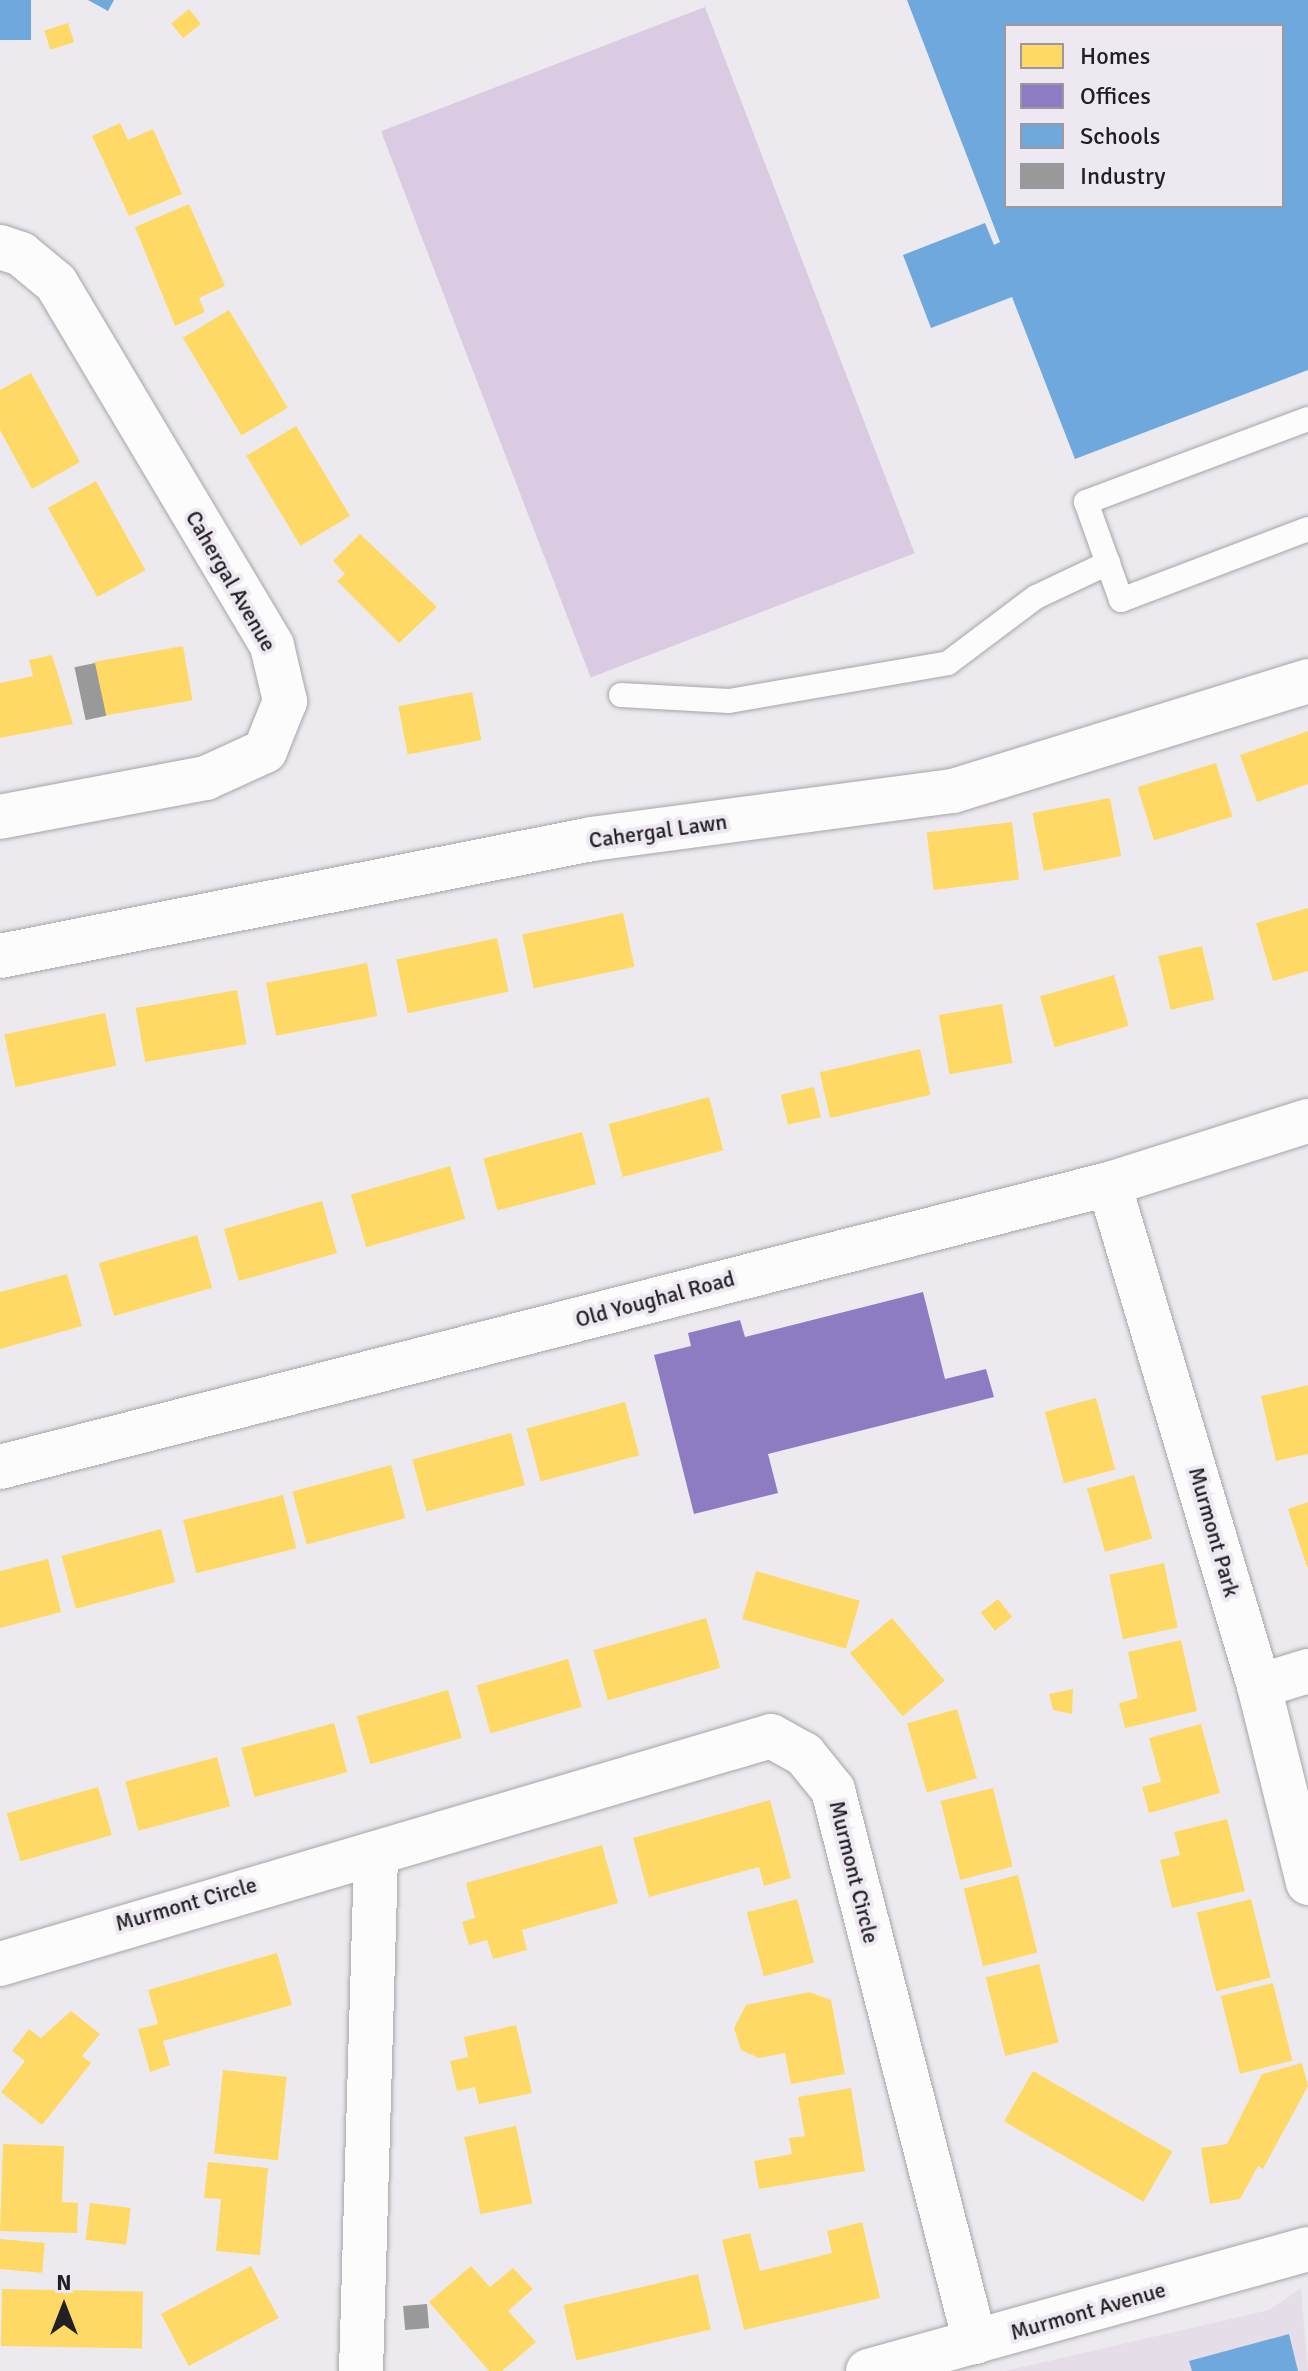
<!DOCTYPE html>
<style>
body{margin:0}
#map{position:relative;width:1308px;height:2371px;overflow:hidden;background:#edeaef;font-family:Signika,sans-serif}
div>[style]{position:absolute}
.built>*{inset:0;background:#e5dee9}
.green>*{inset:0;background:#dacbe2;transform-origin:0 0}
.homes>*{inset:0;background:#ffd966;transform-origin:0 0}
.offices>*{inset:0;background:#8e7cc3}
.schools>*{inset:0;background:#6fa8dc;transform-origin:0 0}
.industry>*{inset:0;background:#999;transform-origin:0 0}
.roads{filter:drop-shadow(0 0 2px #a7a5a8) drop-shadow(0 0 2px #a7a5a8)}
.service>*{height:24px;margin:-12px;padding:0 12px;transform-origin:12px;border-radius:12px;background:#fcfcfd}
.minor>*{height:44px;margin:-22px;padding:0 22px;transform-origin:22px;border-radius:22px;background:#fcfcfd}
.tertiary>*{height:44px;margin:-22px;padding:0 22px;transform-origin:22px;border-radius:22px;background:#fcfcfd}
span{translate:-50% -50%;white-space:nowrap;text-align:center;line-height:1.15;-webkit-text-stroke:8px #eee8f1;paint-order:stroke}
.street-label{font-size:22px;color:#222024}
.legend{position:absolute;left:1004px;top:24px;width:280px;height:184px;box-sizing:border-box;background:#eee8f1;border:2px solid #9c989f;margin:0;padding:10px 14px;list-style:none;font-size:24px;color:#222024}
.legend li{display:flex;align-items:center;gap:16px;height:40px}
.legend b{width:40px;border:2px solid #9c989f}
.north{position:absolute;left:24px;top:2267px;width:80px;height:80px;-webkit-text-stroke:6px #eee8f1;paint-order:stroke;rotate:0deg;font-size:22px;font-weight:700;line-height:32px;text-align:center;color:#222024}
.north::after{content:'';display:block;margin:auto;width:28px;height:36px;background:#222024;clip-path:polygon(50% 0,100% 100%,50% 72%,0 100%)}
</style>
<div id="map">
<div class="built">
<div style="clip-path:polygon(1301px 2288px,1308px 2371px,1005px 2371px,1269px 2310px)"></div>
</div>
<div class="green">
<div style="left:705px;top:7px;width:585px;height:347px;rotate:69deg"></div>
</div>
<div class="homes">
<div style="left:189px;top:9px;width:19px;height:23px;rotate:51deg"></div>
<div style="left:68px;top:23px;width:20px;height:25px;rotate:72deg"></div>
<div style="clip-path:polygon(120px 123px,128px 140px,153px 129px,182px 194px,129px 216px,92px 136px)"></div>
<div style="clip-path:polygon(189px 204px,225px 286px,199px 298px,205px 312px,175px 326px,135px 227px)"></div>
<div style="left:229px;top:310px;width:114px;height:54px;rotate:59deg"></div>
<div style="clip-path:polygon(31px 373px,80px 462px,32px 489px,0 430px,0 390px)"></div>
<div style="left:296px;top:426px;width:105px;height:58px;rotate:59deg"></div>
<div style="left:96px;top:481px;width:102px;height:55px;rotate:61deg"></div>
<div style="clip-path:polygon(360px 534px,437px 607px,399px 643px,337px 581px,345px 574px,333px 561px)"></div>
<div style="left:183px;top:646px;width:55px;height:90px;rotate:80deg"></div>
<div style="clip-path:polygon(52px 655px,73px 724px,0 738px,0 683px,33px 676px,29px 660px)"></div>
<div style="left:472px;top:692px;width:49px;height:75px;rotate:79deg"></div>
<div style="clip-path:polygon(1308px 731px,1308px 784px,1257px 802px,1240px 755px)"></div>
<div style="left:1216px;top:763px;width:56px;height:82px;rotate:73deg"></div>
<div style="left:1110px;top:798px;width:59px;height:79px;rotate:79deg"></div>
<div style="left:1012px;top:822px;width:58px;height:86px;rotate:83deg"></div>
<div style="clip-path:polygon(1308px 908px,1308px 971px,1273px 981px,1256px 923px)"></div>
<div style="left:623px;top:913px;width:55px;height:103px;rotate:78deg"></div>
<div style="left:497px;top:938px;width:55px;height:103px;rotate:78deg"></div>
<div style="left:1202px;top:946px;width:55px;height:45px;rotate:77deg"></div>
<div style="left:367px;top:963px;width:54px;height:103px;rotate:79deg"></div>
<div style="left:1114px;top:975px;width:53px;height:77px;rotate:74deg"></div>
<div style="left:237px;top:990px;width:55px;height:103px;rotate:80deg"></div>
<div style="left:1002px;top:1004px;width:60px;height:64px;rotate:80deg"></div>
<div style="left:105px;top:1013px;width:54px;height:103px;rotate:78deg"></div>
<div style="left:920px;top:1049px;width:47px;height:103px;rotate:77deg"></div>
<div style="left:814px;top:1087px;width:31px;height:34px;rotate:77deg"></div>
<div style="left:709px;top:1097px;width:55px;height:104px;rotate:75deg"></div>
<div style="left:582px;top:1132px;width:54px;height:102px;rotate:75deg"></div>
<div style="left:450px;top:1166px;width:55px;height:103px;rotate:74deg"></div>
<div style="left:322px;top:1201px;width:54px;height:102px;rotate:74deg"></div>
<div style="left:197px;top:1235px;width:55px;height:102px;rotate:74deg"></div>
<div style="clip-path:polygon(67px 1274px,82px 1326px,0 1349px,0 1292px)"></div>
<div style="clip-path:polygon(1308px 1385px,1308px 1454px,1276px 1461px,1261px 1396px)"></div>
<div style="left:1096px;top:1398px;width:74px;height:53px;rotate:75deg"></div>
<div style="left:625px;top:1402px;width:55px;height:102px;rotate:75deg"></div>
<div style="left:511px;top:1433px;width:54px;height:102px;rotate:75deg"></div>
<div style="left:391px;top:1465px;width:55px;height:102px;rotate:75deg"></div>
<div style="left:1134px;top:1475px;width:66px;height:49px;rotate:74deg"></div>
<div style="left:283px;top:1495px;width:55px;height:103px;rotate:76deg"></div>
<div style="clip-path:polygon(1308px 1502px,1308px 1567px,1307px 1567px,1288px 1509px)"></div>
<div style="left:161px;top:1529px;width:55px;height:103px;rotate:75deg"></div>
<div style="clip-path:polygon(48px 1559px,61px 1612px,0 1628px,0 1571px)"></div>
<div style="left:1164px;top:1563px;width:66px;height:56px;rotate:78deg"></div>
<div style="left:756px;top:1571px;width:108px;height:50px;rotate:16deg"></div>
<div style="left:998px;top:1599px;width:23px;height:22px;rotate:52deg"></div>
<div style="left:706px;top:1618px;width:52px;height:117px;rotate:74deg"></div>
<div style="left:892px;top:1618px;width:82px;height:55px;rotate:50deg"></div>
<div style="clip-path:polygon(1181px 1640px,1197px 1711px,1125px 1728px,1119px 1703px,1138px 1698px,1128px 1652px)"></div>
<div style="left:568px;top:1659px;width:50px;height:95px;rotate:74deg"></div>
<div style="clip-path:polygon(1073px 1689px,1072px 1714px,1053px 1710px,1049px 1694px)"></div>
<div style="left:448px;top:1690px;width:50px;height:95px;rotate:74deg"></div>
<div style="left:957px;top:1709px;width:72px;height:52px;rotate:74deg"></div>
<div style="left:334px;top:1723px;width:51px;height:96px;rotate:75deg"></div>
<div style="clip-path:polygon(1201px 1724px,1220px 1793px,1149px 1813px,1142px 1787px,1161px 1782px,1149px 1738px)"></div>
<div style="left:217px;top:1757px;width:51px;height:95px;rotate:75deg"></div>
<div style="left:98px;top:1787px;width:50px;height:95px;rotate:74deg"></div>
<div style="left:993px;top:1788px;width:81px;height:54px;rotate:76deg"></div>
<div style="clip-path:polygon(770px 1800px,791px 1878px,764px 1886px,759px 1867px,649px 1897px,633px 1838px)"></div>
<div style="clip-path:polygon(1227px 1819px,1245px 1891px,1172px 1908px,1160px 1860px,1180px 1855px,1174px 1832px)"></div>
<div style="clip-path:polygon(602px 1845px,618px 1903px,522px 1930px,527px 1950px,493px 1959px,487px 1940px,469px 1945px,462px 1922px,475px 1918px,466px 1883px)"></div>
<div style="left:1018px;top:1875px;width:80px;height:56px;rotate:76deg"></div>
<div style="left:797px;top:1899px;width:66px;height:52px;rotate:75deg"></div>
<div style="left:1251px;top:1899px;width:81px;height:56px;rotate:76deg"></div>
<div style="clip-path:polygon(277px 1953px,292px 2005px,163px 2041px,170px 2065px,150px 2072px,138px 2029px,158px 2024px,148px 1990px)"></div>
<div style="left:1039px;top:1964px;width:81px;height:55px;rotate:76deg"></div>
<div style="left:1273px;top:1983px;width:80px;height:54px;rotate:76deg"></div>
<div style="clip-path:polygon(809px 1992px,831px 2000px,845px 2074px,791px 2084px,785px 2053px,759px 2058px,741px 2050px,734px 2028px,746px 2005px)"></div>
<div style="clip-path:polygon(71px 2011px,100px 2034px,82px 2056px,91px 2063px,42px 2125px,1px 2092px,25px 2061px,12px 2051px,29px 2029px,41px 2038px)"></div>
<div style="clip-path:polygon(516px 2025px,532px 2093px,479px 2104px,475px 2087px,457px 2091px,450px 2061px,468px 2057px,464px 2037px)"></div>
<div style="clip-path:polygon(1302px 2063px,1308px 2086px,1263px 2169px,1258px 2166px,1240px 2199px,1210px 2204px,1201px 2148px,1227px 2144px,1262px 2074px)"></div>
<div style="left:223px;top:2070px;width:64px;height:84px;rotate:6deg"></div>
<div style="left:1033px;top:2071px;width:161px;height:58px;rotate:30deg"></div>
<div style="clip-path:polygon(851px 2088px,865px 2171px,759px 2189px,754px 2161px,792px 2154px,789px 2138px,805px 2136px,798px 2097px)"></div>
<div style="left:516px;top:2126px;width:79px;height:53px;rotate:78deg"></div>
<div style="clip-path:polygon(3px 2144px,64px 2146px,62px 2202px,78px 2203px,77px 2233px,0 2231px)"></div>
<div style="clip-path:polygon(208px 2162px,268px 2168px,260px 2255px,216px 2251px,221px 2199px,204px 2198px)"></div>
<div style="left:90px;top:2203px;width:41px;height:37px;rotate:7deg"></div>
<div style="clip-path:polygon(862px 2222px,880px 2298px,744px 2330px,722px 2240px,750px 2233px,760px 2271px,832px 2253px,827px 2231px)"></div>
<div style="left:0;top:2239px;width:45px;height:30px;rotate:5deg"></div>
<div style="left:251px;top:2266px;width:59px;height:102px;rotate:62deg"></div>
<div style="clip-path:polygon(471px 2266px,490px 2287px,513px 2268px,533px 2289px,508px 2311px,536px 2342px,502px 2371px,489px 2371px,429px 2302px)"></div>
<div style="left:698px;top:2274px;width:57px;height:138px;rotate:77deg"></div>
<div style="left:2px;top:2289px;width:141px;height:57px;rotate:1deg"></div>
</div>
<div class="offices">
<div style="clip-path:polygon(923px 1292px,945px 1379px,986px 1369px,994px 1397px,768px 1454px,778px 1493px,694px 1514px,654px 1355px,691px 1346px,688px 1333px,740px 1320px,745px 1337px)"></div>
</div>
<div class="schools">
<div style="left:0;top:0;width:31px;height:40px"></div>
<div style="clip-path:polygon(88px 0,114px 0,108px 11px)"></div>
<div style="clip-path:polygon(evenodd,907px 0,1308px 0,1308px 370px,1075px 459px,1012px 297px,931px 328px,903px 255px,985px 223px,994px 245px,1000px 242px,907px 0,1006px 26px,1282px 26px,1282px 206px,1006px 206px,1006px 26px)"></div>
<div style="clip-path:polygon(1289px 2334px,1298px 2371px,1192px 2371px,1189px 2361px)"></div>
</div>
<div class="industry">
<div style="left:95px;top:663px;width:54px;height:21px;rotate:78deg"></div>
<div style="left:427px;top:2304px;width:24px;height:24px;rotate:85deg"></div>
</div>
<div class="roads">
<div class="service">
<div style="left:1308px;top:419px;width:237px;rotate:159.5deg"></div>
<div style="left:1086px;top:502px;width:104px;rotate:70.3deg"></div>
<div style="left:1121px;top:600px;width:200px;rotate:-20.8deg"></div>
<div style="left:621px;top:695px;width:108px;rotate:3.2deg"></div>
<div style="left:729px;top:701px;width:222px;rotate:-9.8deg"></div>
<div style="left:948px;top:663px;width:110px;rotate:-36.9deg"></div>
<div style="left:1036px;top:597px;width:80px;rotate:-25.3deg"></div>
</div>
<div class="minor">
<div style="left:0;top:247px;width:22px;rotate:18deg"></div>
<div style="left:21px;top:254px;width:45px;rotate:39.6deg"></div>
<div style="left:56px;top:283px;width:422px;rotate:59.2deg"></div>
<div style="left:272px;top:646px;width:57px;rotate:76.7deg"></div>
<div style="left:285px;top:701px;width:54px;rotate:111.8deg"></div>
<div style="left:265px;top:751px;width:65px;rotate:155.4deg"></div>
<div style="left:206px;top:778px;width:210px;rotate:169.3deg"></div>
<div style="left:0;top:956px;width:603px;rotate:-11.18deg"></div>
<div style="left:592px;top:839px;width:364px;rotate:-7.6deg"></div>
<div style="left:953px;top:791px;width:372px;rotate:-17.2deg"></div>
<div style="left:1109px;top:1184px;width:524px;rotate:73.36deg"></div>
<div style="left:1259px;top:1686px;width:203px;rotate:76deg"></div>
<div style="left:1259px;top:1686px;width:51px;rotate:-17deg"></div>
<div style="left:0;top:1964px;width:804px;rotate:-16.47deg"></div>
<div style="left:771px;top:1736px;width:38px;rotate:29deg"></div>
<div style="left:804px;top:1754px;width:46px;rotate:51.1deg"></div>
<div style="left:833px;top:1790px;width:570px;rotate:75.57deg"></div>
<div style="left:361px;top:2371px;width:516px;rotate:-88.33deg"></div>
<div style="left:868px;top:2371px;width:457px;rotate:-15.5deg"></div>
</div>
<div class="tertiary">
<div style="left:0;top:1467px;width:1145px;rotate:-14.32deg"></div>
<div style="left:1109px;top:1184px;width:209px;rotate:-17.6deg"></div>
</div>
</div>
<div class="street-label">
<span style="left:231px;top:581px;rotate:60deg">Cahergal Avenue</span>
<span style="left:658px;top:831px;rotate:-8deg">Cahergal Lawn</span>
<span style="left:655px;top:1299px;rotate:-15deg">Old Youghal Road</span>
<span style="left:1214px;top:1532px;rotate:74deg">Murmont Park</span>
<span style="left:854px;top:1872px;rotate:76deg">Murmont Circle</span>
<span style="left:186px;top:1904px;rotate:-16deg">Murmont Circle</span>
<span style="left:1088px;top:2311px;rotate:-16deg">Murmont Avenue</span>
</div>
<ul class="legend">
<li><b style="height:22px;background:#ffd966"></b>Homes</li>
<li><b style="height:22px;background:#8e7cc3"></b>Offices</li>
<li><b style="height:22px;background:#6fa8dc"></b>Schools</li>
<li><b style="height:22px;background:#999"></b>Industry</li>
</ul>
<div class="north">N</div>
</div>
